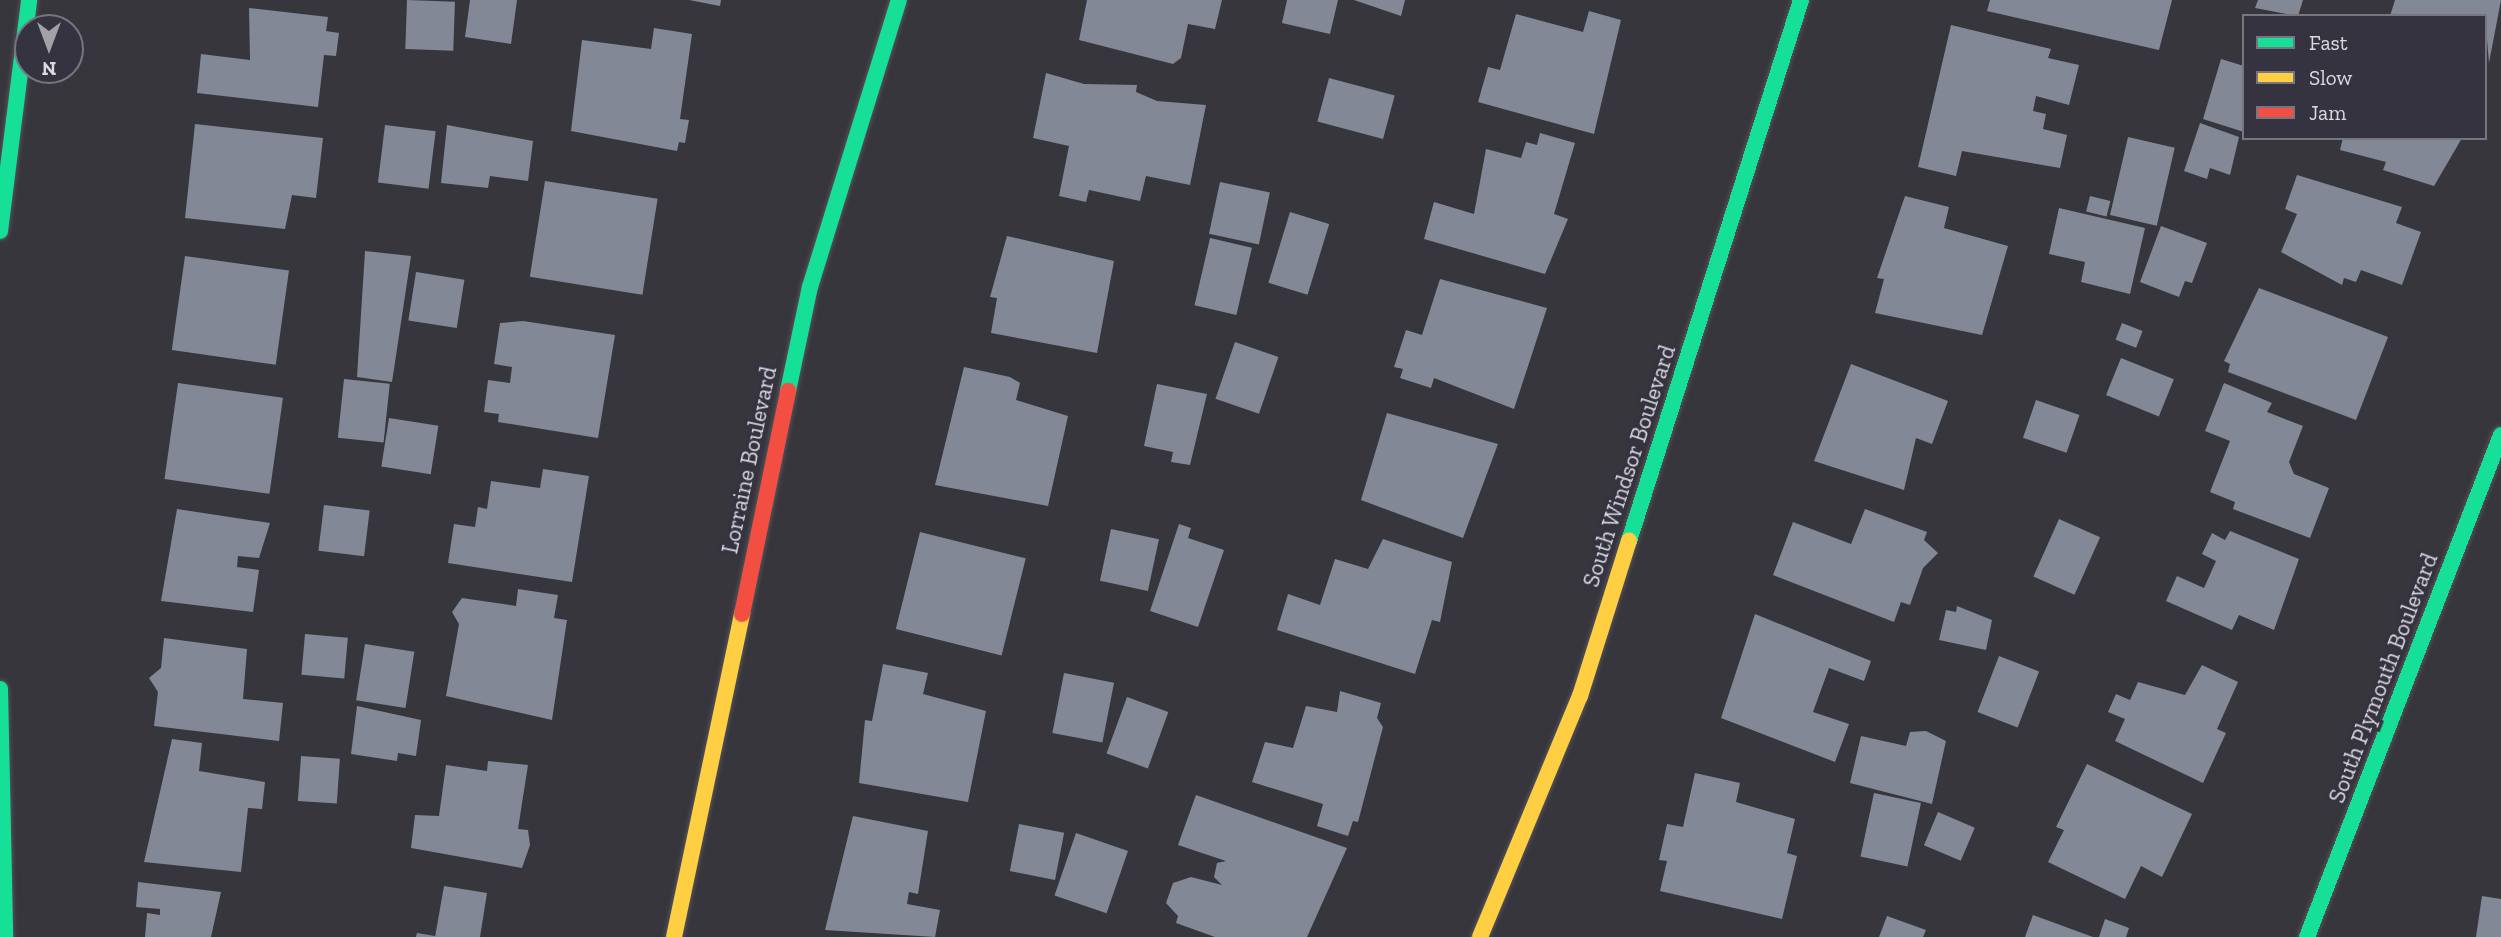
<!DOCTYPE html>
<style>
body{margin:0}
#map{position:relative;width:2501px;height:937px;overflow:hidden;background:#37363c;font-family:"Zilla Slab",serif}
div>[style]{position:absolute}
.building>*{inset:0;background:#838896;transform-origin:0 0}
.roads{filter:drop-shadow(0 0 2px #545359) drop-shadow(0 0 2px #545359)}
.fast>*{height:16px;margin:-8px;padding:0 8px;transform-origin:8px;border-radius:8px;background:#16e098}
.slow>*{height:16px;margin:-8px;padding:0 8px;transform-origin:8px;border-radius:8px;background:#ffcf43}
.jam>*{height:16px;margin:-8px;padding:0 8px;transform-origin:8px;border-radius:8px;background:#f24e42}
span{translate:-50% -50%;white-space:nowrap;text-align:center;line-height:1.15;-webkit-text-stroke:7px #35333f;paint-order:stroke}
.street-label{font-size:23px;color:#dadae1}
.legend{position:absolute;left:2242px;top:14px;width:245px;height:126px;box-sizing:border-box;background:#35333f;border:2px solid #777680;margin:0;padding:9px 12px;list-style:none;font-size:21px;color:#dadae1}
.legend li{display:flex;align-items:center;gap:14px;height:35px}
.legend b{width:35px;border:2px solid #777680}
.north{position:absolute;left:14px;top:14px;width:70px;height:70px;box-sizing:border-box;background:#35333f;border:2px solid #777680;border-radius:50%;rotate:180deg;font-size:19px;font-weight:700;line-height:28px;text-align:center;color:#dadae1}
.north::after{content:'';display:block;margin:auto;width:24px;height:32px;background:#a1a1a7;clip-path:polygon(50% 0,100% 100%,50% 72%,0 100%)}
</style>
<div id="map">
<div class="building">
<div style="left:407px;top:0;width:48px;height:49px;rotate:2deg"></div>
<div style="clip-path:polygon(470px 0,517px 0,511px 44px,465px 37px)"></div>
<div style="clip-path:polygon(689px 0,721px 0,720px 6px)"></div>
<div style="clip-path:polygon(1087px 0,1222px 0,1215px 29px,1188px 24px,1181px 58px,1173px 64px,1079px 40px)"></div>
<div style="clip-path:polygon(1287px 0,1338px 0,1330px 34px,1282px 23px)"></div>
<div style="clip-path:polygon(1354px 0,1405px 0,1401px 16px)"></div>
<div style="clip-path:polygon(1990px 0,2172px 0,2159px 50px,1987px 11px)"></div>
<div style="clip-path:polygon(2258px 0,2303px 0,2298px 16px,2255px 8px)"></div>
<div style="clip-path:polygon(2395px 0,2501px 0,2489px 63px,2485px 16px,2390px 16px)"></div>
<div style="clip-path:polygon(249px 8px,328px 17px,326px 31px,339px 33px,336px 56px,324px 55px,318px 107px,197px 93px,201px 54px,250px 60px)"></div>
<div style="clip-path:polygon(1589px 11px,1621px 20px,1594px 134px,1478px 102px,1488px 67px,1500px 70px,1516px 14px,1583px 32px)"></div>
<div style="clip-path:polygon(1951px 25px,2051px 49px,2048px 58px,2079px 65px,2069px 105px,2036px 96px,2033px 111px,2046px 114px,2043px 129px,2067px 135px,2060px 168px,1962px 151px,1956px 176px,1918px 167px)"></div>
<div style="clip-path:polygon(654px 28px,692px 34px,680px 119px,689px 120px,685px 143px,679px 142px,677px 151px,571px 131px,582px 40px,651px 49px)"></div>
<div style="clip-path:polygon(2221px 59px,2244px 66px,2244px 132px,2203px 119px)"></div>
<div style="clip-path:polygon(1046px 73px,1084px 84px,1137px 85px,1136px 92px,1157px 101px,1206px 105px,1190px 185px,1146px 176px,1140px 201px,1089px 190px,1086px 202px,1059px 196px,1069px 146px,1033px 138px)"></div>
<div style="left:1329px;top:78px;width:68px;height:45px;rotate:15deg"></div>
<div style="clip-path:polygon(2200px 123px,2239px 137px,2230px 175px,2210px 168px,2207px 179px,2184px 171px)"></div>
<div style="clip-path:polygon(195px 124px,323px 138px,316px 198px,292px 195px,285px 229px,185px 218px)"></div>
<div style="left:385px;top:125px;width:51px;height:58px;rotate:7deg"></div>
<div style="clip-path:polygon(447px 125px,533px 141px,528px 181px,490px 176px,488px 188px,441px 183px)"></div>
<div style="clip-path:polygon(1540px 133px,1575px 143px,1554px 214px,1568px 219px,1545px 274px,1424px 239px,1434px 202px,1474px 214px,1486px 149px,1521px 158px,1526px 142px,1537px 145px)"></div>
<div style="left:2128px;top:137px;width:48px;height:80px;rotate:13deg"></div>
<div style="clip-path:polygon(2343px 138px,2462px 138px,2434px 186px,2383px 170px,2386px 162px,2340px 150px)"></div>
<div style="clip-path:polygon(2297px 175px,2402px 207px,2396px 223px,2421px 232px,2402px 285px,2361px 270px,2356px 282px,2344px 278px,2342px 285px,2281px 252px,2297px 214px,2285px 209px)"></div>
<div style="left:545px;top:181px;width:114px;height:97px;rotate:9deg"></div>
<div style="left:1220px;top:182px;width:51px;height:53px;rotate:12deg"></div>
<div style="clip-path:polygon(1905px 196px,1949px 207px,1944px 228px,2008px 246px,1982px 335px,1875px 313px,1884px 279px,1877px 278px)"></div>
<div style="left:2090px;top:196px;width:21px;height:16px;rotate:14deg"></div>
<div style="clip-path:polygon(2059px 208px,2145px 228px,2130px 294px,2081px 282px,2085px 262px,2049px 254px)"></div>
<div style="left:1290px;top:212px;width:41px;height:74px;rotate:17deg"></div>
<div style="clip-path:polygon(2161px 226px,2207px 243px,2192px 283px,2185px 281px,2179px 297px,2140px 282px)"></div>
<div style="clip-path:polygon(1007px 236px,1114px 261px,1097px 353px,991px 333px,997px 298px,990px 297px)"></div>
<div style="left:1210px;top:238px;width:43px;height:69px;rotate:13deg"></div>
<div style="clip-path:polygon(365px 251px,411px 256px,392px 382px,357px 377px)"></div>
<div style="left:185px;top:256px;width:105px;height:95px;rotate:8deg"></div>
<div style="left:416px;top:272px;width:49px;height:49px;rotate:9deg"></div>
<div style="clip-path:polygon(1440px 279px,1547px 308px,1514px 409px,1434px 378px,1431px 388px,1400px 378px,1403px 369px,1394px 367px,1406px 330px,1422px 335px)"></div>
<div style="clip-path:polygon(2259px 288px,2388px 337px,2356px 420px,2228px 372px,2230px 364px,2224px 361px)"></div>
<div style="clip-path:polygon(523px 321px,615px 335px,598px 438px,498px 422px,499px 414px,484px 412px,488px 380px,510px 383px,512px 367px,494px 364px,500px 323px)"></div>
<div style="left:2122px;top:323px;width:22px;height:18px;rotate:21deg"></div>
<div style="left:1235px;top:342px;width:46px;height:60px;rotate:19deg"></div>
<div style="left:2121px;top:358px;width:57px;height:40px;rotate:22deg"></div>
<div style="clip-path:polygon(1851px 364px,1948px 401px,1932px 444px,1916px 438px,1904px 490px,1814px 461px)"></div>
<div style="clip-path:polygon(964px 367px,1010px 377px,1020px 383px,1016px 400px,1068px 416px,1048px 506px,935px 485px)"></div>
<div style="left:344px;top:379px;width:46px;height:59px;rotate:6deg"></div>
<div style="left:178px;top:383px;width:106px;height:97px;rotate:8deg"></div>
<div style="clip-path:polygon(2224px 383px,2272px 403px,2267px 412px,2303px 426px,2289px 462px,2294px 474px,2329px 488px,2310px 538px,2233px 509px,2235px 502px,2210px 492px,2230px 441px,2205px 431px)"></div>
<div style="clip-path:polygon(1157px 384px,1207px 394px,1190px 465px,1171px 462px,1173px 452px,1144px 446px)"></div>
<div style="left:2036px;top:400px;width:46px;height:40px;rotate:19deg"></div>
<div style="clip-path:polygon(1387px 413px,1498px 444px,1463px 538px,1361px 500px)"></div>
<div style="left:389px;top:418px;width:50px;height:49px;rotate:9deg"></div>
<div style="clip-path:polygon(543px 469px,589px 476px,572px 582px,448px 563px,454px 524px,475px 527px,478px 507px,487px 509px,491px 481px,540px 488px)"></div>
<div style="left:324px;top:505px;width:46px;height:46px;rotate:7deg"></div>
<div style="clip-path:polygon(177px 509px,270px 523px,259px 558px,238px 556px,237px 567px,259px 570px,253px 612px,161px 601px)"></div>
<div style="clip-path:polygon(1865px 509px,1927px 532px,1924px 540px,1938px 553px,1923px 568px,1910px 605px,1901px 602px,1894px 622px,1773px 575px,1793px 522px,1851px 544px)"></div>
<div style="left:2059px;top:519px;width:45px;height:63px;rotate:24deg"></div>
<div style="clip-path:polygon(1179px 524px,1191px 528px,1188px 538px,1224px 550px,1198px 627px,1150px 611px)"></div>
<div style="left:1111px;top:529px;width:49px;height:53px;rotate:12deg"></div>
<div style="clip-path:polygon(2230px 531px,2299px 559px,2274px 630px,2239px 615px,2232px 630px,2166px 601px,2177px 576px,2204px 588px,2216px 561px,2202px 554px,2212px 533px,2225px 540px)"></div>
<div style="left:920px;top:532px;width:109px;height:100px;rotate:14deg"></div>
<div style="clip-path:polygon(1383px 539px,1452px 562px,1440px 622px,1432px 620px,1415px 674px,1277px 630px,1288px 594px,1320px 605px,1335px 559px,1368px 569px)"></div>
<div style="clip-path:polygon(518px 589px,558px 595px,554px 618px,567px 620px,552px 720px,446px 696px,459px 624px,452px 612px,462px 598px,516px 606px)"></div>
<div style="clip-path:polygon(1957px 606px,1992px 620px,1986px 650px,1939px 640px,1946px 610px,1956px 612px)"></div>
<div style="clip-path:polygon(1755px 614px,1871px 661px,1864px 681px,1829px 668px,1813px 712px,1849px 724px,1835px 762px,1721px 718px)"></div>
<div style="left:305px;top:634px;width:43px;height:41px;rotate:5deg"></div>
<div style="clip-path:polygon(164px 638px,247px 649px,243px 699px,283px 703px,279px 741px,154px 726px,158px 692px,149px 678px,161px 668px)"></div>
<div style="left:365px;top:644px;width:50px;height:57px;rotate:9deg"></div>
<div style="left:1999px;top:656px;width:43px;height:60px;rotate:21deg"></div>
<div style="clip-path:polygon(883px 664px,928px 673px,923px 694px,986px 711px,968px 802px,859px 783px,865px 720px,872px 721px)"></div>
<div style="clip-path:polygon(2202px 665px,2238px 682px,2217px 729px,2226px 733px,2203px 783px,2115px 741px,2125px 719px,2108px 712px,2116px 694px,2130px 700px,2138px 682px,2185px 695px)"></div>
<div style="left:1064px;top:673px;width:51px;height:61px;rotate:11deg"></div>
<div style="clip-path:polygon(1340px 691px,1381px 703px,1377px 718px,1383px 727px,1358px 822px,1353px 821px,1348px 836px,1317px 826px,1323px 804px,1252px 782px,1265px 742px,1293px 748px,1306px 706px,1337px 712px)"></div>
<div style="left:1127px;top:697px;width:44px;height:60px;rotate:20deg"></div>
<div style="clip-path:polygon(357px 706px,421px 720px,416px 756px,398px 753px,397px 761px,351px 754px)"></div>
<div style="clip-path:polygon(1926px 731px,1946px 741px,1932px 804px,1850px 783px,1861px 736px,1906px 746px,1910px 732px)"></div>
<div style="clip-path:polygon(172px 739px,202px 743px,199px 771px,265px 782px,262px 809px,248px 808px,241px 872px,144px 862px)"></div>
<div style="left:301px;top:756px;width:39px;height:45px;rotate:4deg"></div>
<div style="clip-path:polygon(488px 761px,528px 765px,518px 829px,528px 830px,530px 845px,522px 868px,411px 848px,415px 815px,439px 816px,446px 765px,487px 771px)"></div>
<div style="clip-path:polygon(2087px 764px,2192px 814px,2162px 877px,2141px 866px,2125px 899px,2048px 862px,2064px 830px,2056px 827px)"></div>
<div style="clip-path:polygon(1695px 773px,1740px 783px,1736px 802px,1795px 819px,1787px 853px,1797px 856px,1782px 919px,1660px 891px,1667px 861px,1659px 860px,1667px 824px,1683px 827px)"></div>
<div style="left:1874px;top:793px;width:48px;height:65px;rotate:12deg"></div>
<div style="clip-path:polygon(1196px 795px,1347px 848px,1307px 937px,1215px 937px,1176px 923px,1178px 916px,1166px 903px,1173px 883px,1191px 877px,1222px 885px,1214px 877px,1217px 863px,1226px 861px,1178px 845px)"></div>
<div style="left:1938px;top:812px;width:40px;height:36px;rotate:23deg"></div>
<div style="clip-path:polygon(853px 816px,928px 831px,918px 894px,909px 892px,907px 904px,940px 910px,935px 937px,825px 930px)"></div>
<div style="left:1019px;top:824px;width:46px;height:48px;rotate:11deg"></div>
<div style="left:1076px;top:833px;width:55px;height:66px;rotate:19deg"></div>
<div style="clip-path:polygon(138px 882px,221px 892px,211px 937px,145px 937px,147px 913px,160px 915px,160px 909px,136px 907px)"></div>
<div style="clip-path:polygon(444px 886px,487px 893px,480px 937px,435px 937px)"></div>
<div style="clip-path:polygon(2482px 896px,2501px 899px,2501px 937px,2476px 937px)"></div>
<div style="clip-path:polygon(2033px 915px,2093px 937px,2025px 937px)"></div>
<div style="clip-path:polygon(1887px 916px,1926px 930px,1923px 937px,1879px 937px)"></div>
<div style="clip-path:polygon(2105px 919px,2129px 928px,2126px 937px,2099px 937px)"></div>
<div style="clip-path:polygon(417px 933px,435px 936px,435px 937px,416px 937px)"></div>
</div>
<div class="roads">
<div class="fast">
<div style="left:0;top:231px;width:233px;rotate:-82.8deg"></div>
<div style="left:788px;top:391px;width:106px;rotate:-78.1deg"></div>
<div style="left:810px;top:287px;width:300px;rotate:-72.8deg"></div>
<div style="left:1629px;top:541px;width:568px;rotate:-72.36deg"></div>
<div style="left:0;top:689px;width:248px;rotate:88.8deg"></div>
<div style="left:2307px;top:937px;width:538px;rotate:-68.87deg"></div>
</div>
<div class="slow">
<div style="left:674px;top:937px;width:330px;rotate:-78.1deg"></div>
<div style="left:1480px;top:937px;width:261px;rotate:-67.5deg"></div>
<div style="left:1580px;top:696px;width:163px;rotate:-72.5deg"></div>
</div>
<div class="jam">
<div style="left:742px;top:614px;width:228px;rotate:-78.3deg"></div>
</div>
</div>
<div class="street-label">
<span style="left:749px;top:460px;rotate:-78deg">Lorraine Boulevard</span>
<span style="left:1629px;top:466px;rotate:-72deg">South Windsor Boulevard</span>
<span style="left:2383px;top:678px;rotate:-69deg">South Plymouth Boulevard</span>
</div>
<ul class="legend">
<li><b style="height:9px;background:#16e098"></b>Fast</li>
<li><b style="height:9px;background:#ffcf43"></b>Slow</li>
<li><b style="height:9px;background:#f24e42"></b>Jam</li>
</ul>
<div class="north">N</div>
</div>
